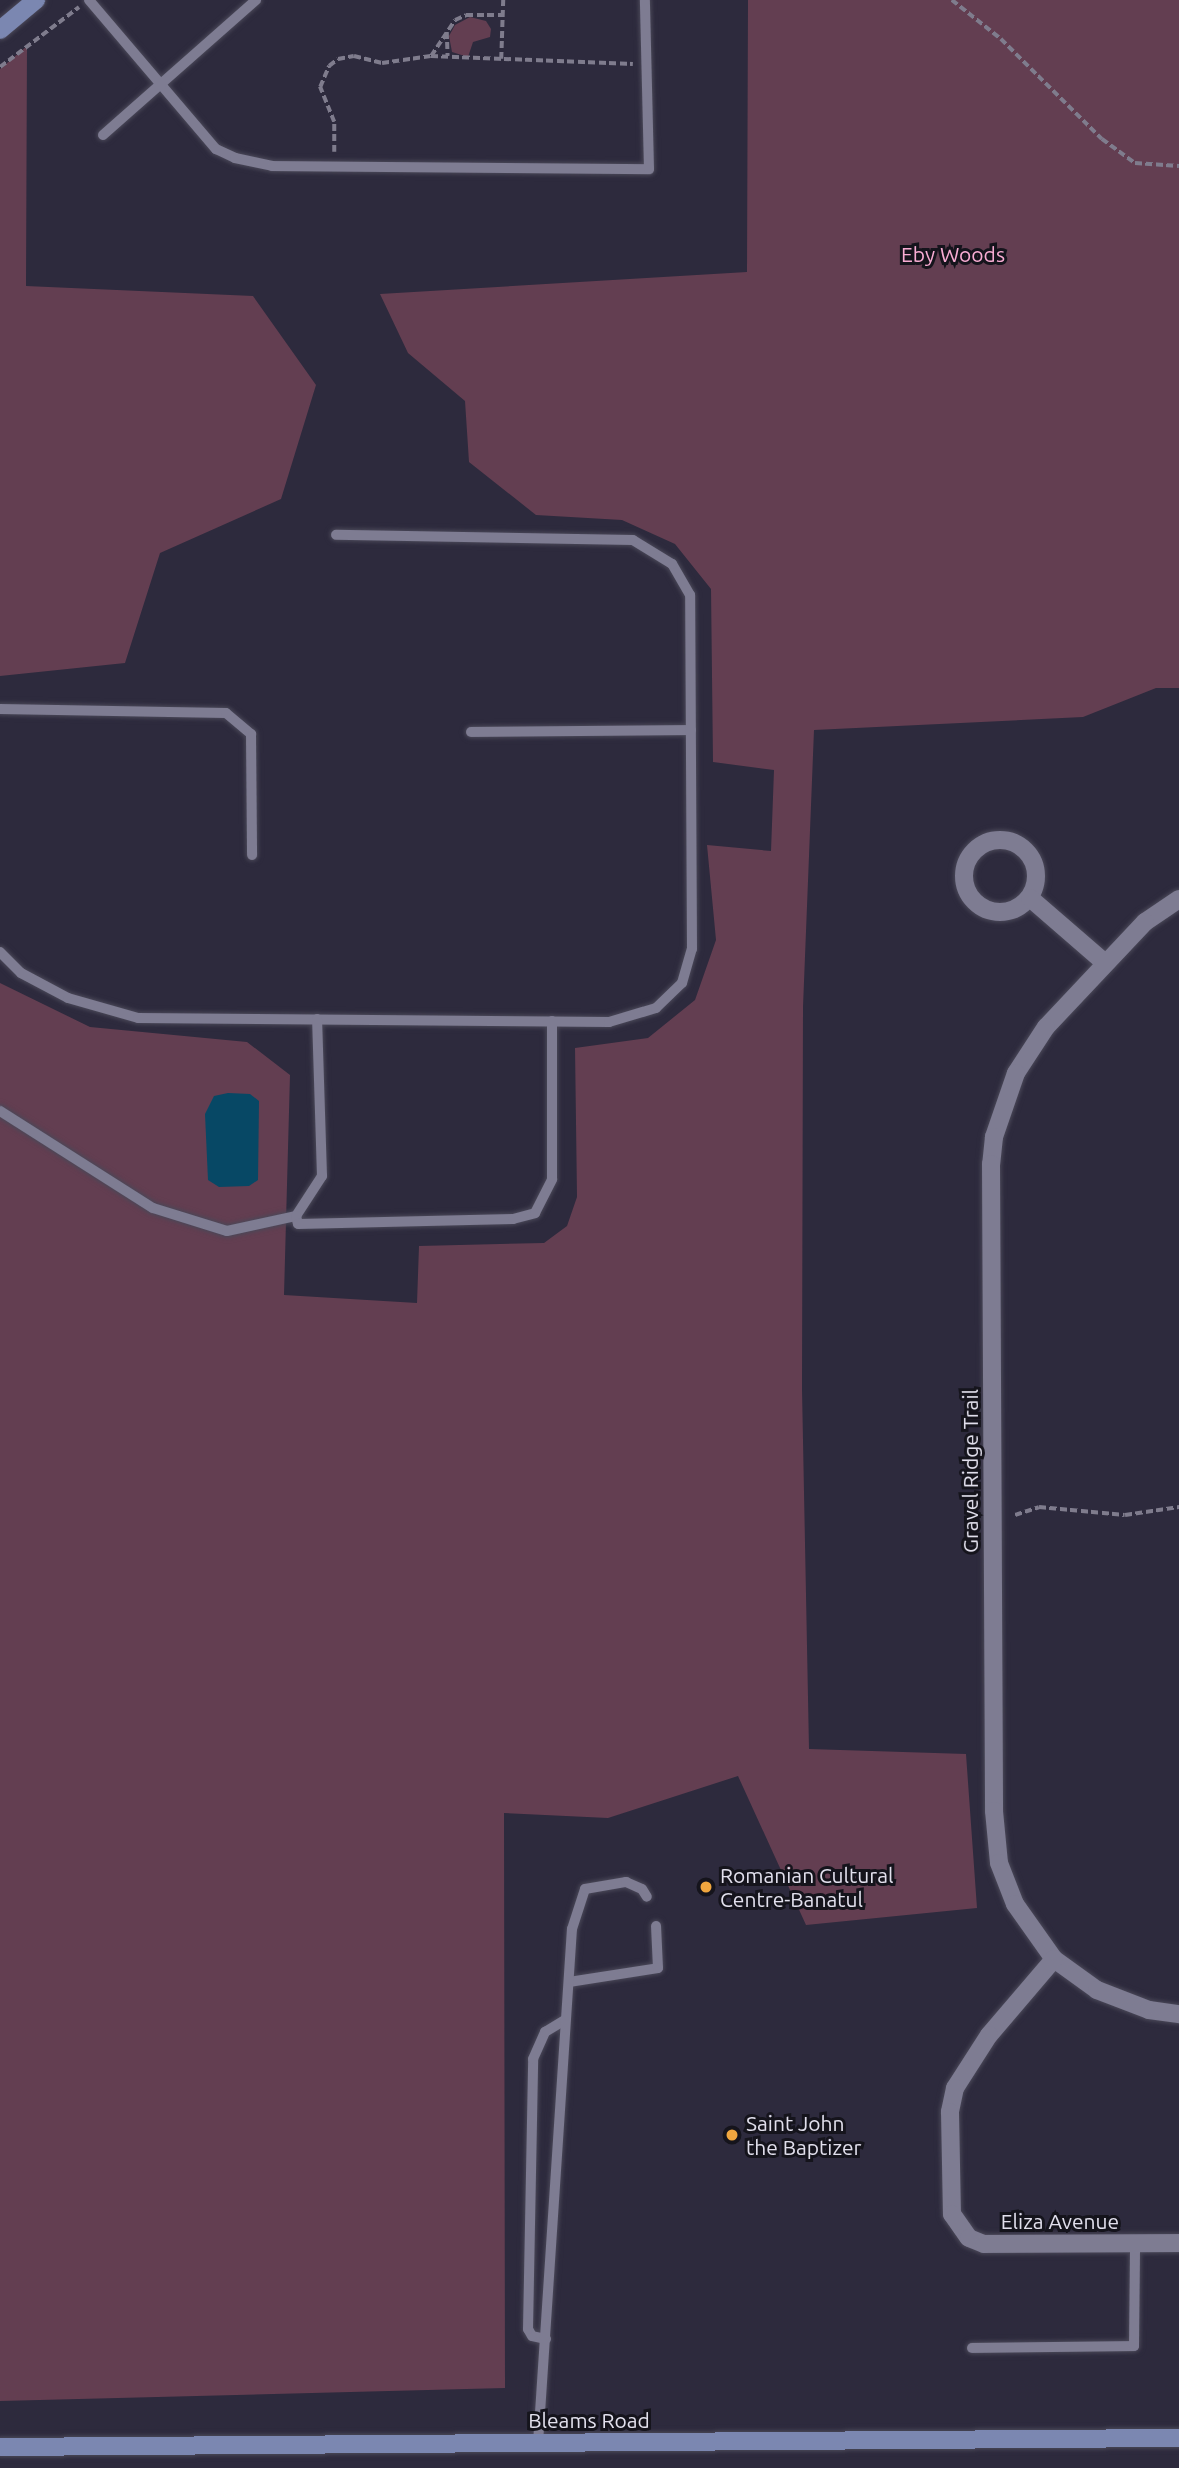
<!DOCTYPE html>
<style>
body{margin:0}
#map{position:relative;width:1179px;height:2468px;overflow:hidden;background:#2d2a3d;font-family:Ubuntu,sans-serif}
div>[style]{position:absolute}
.green>*{inset:0;background:#633e51}
.water>*{inset:0;background:#074865}
.path>*{height:3.5px;margin-top:-1.75px;transform-origin:0;background:repeating-linear-gradient(90deg,#7f7c8d 0 7px,transparent 0 10.5px)}
.roads{filter:drop-shadow(0 0 2px #4a4858) drop-shadow(0 0 2px #4a4858)}
.lane>*{height:10px;margin:-5px;padding:0 5px;transform-origin:5px;border-radius:5px;background:#7e7c92}
.street>*{height:18px;margin:-9px;padding:0 9px;transform-origin:9px;border-radius:9px;background:#7e7c92}
.street>.ring{margin:-9px;padding:0;box-sizing:content-box;background:none;border:18px solid #7e7c92;border-radius:50%}
.secondary>*{height:18px;margin:-9px;padding:0 9px;transform-origin:9px;border-radius:9px;background:#7b87b1}
.dots>*{width:19px;height:19px;translate:-50% -50%;box-sizing:border-box;border:4px solid #15141c;border-radius:50%}
span{translate:-50% -50%;white-space:nowrap;text-align:center;line-height:1.15;-webkit-text-stroke:6px #15141c;paint-order:stroke}
.park-label{font-size:21px;color:#f8acd3}
.street-label{font-size:21px;color:#e2e0ed}
.poi-label{font-size:21px;color:#e2e0ed}
.left{translate:0 -50%;text-align:left}
</style>
<div id="map">
<div class="green">
<div style="clip-path:polygon(748px 0,1179px 0,1179px 688px,1156px 688px,1083px 717px,814px 730px,803px 1007px,802px 1389px,809px 1749px,966px 1754px,977px 1908px,806px 1925px,738px 1776px,608px 1818px,504px 1813px,505px 2388px,0 2401px,0 983px,90px 1027px,247px 1042px,290px 1075px,284px 1295px,417px 1303px,419px 1246px,544px 1243px,567px 1226px,577px 1197px,575px 1048px,648px 1038px,695px 1000px,716px 940px,707px 845px,771px 851px,774px 770px,713px 762px,711px 589px,675px 544px,622px 520px,536px 515px,469px 462px,465px 401px,408px 353px,380px 294px,747px 272px)"></div>
<div style="clip-path:polygon(470px 17px,486px 21px,491px 29px,490px 37px,473px 42px,468px 57px,452px 52px,449px 36px,455px 25px)"></div>
<div style="clip-path:polygon(27px 46px,26px 286px,253px 296px,316px 385px,281px 499px,160px 553px,125px 663px,0 676px,0 69px)"></div>
</div>
<div class="water">
<div style="clip-path:polygon(228px 1093px,250px 1094px,259px 1101px,258px 1180px,249px 1186px,219px 1187px,208px 1180px,205px 1114px,214px 1096px)"></div>
</div>
<div class="path">
<div style="left:952px;top:0;width:63px;rotate:38.5deg"></div>
<div style="left:1001px;top:39px;width:142px;rotate:44.7deg"></div>
<div style="left:1102px;top:139px;width:41px;rotate:36deg"></div>
<div style="left:1135px;top:163px;width:44px;rotate:3.9deg"></div>
<div style="left:447px;top:32px;width:24px;rotate:88deg"></div>
<div style="left:431px;top:56px;width:43px;rotate:-56.3deg"></div>
<div style="left:455px;top:20px;width:12px;rotate:-24deg"></div>
<div style="left:466px;top:15px;width:36px"></div>
<div style="left:501px;top:59px;width:59px;rotate:-88.1deg"></div>
<div style="left:0;top:67px;width:99px;rotate:-37.2deg"></div>
<div style="left:334px;top:152px;width:30px;rotate:-90deg"></div>
<div style="left:334px;top:122px;width:38px;rotate:-112deg"></div>
<div style="left:320px;top:87px;width:23px;rotate:-67deg"></div>
<div style="left:329px;top:66px;width:11px;rotate:-38deg"></div>
<div style="left:338px;top:59px;width:16px;rotate:-11deg"></div>
<div style="left:354px;top:56px;width:29px;rotate:14deg"></div>
<div style="left:382px;top:63px;width:49px;rotate:-8.1deg"></div>
<div style="left:431px;top:56px;width:202px;rotate:2.3deg"></div>
<div style="left:1015px;top:1515px;width:25px;rotate:-18deg"></div>
<div style="left:1039px;top:1507px;width:86px;rotate:5.3deg"></div>
<div style="left:1125px;top:1515px;width:55px;rotate:-8.4deg"></div>
</div>
<div class="roads">
<div class="lane">
<div style="left:89px;top:0;width:196px;rotate:49.6deg"></div>
<div style="left:216px;top:149px;width:21px;rotate:25deg"></div>
<div style="left:235px;top:158px;width:38px;rotate:12deg"></div>
<div style="left:272px;top:166px;width:377px;rotate:0.5deg"></div>
<div style="left:649px;top:169px;width:169px;rotate:-91.4deg"></div>
<div style="left:103px;top:135px;width:204px;rotate:-41.4deg"></div>
<div style="left:0;top:709px;width:226px;rotate:1deg"></div>
<div style="left:226px;top:713px;width:33px;rotate:40deg"></div>
<div style="left:251px;top:734px;width:121px;rotate:89.5deg"></div>
<div style="left:471px;top:732px;width:220px;rotate:-0.5deg"></div>
<div style="left:0;top:952px;width:30px;rotate:45deg"></div>
<div style="left:21px;top:973px;width:53px;rotate:28deg"></div>
<div style="left:68px;top:998px;width:73px;rotate:15.9deg"></div>
<div style="left:138px;top:1018px;width:471px;rotate:0.5deg"></div>
<div style="left:609px;top:1022px;width:49px;rotate:-16.6deg"></div>
<div style="left:656px;top:1008px;width:36px;rotate:-44deg"></div>
<div style="left:682px;top:983px;width:35px;rotate:-74deg"></div>
<div style="left:692px;top:949px;width:354px;rotate:-90.3deg"></div>
<div style="left:690px;top:595px;width:36px;rotate:-120deg"></div>
<div style="left:672px;top:564px;width:46px;rotate:-148.4deg"></div>
<div style="left:633px;top:540px;width:297px;rotate:-179deg"></div>
<div style="left:0;top:1111px;width:181px;rotate:32.4deg"></div>
<div style="left:153px;top:1208px;width:77px;rotate:17.3deg"></div>
<div style="left:227px;top:1231px;width:71px;rotate:-12.3deg"></div>
<div style="left:296px;top:1216px;width:48px;rotate:-57deg"></div>
<div style="left:322px;top:1176px;width:157px;rotate:-91.8deg"></div>
<div style="left:296px;top:1216px;width:8px;rotate:76deg"></div>
<div style="left:298px;top:1224px;width:215px;rotate:-1.3deg"></div>
<div style="left:513px;top:1219px;width:23px;rotate:-15deg"></div>
<div style="left:535px;top:1213px;width:38px;rotate:-63deg"></div>
<div style="left:552px;top:1179px;width:158px;rotate:-90deg"></div>
<div style="left:569px;top:1982px;width:90px;rotate:-8.9deg"></div>
<div style="left:658px;top:1968px;width:42px;rotate:-92.7deg"></div>
<div style="left:546px;top:2339px;width:14px;rotate:-168deg"></div>
<div style="left:532px;top:2336px;width:8px;rotate:-120deg"></div>
<div style="left:528px;top:2329px;width:270px;rotate:-88.9deg"></div>
<div style="left:533px;top:2059px;width:30px;rotate:-66deg"></div>
<div style="left:545px;top:2032px;width:23px;rotate:-31deg"></div>
<div style="left:972px;top:2348px;width:162px;rotate:-0.7deg"></div>
<div style="left:1134px;top:2346px;width:103px;rotate:-89.4deg"></div>
<div style="left:538px;top:2443px;width:515px;rotate:-86.22deg"></div>
<div style="left:572px;top:1929px;width:42px;rotate:-72deg"></div>
<div style="left:585px;top:1889px;width:42px;rotate:-9.7deg"></div>
<div style="left:626px;top:1882px;width:17px;rotate:24deg"></div>
<div style="left:642px;top:1889px;width:9px;rotate:58deg"></div>
</div>
<div class="street">
<div class="ring" style="left:964px;top:840px;width:54px;height:54px"></div>
<div style="left:1030px;top:898px;width:98px;rotate:40.9deg"></div>
<div style="left:1179px;top:899px;width:41px;rotate:145.9deg"></div>
<div style="left:1145px;top:922px;width:144px;rotate:133.3deg"></div>
<div style="left:1046px;top:1027px;width:55px;rotate:123.1deg"></div>
<div style="left:1016px;top:1073px;width:68px;rotate:109deg"></div>
<div style="left:994px;top:1137px;width:27px;rotate:96deg"></div>
<div style="left:991px;top:1164px;width:647px;rotate:89.73deg"></div>
<div style="left:994px;top:1811px;width:52px;rotate:84.5deg"></div>
<div style="left:999px;top:1863px;width:44px;rotate:68.7deg"></div>
<div style="left:1015px;top:1904px;width:67px;rotate:54.7deg"></div>
<div style="left:1054px;top:1959px;width:53px;rotate:35.8deg"></div>
<div style="left:1097px;top:1990px;width:56px;rotate:21deg"></div>
<div style="left:1149px;top:2010px;width:30px;rotate:8deg"></div>
<div style="left:1054px;top:1959px;width:100px;rotate:130.5deg"></div>
<div style="left:989px;top:2035px;width:63px;rotate:122.7deg"></div>
<div style="left:955px;top:2088px;width:25px;rotate:102deg"></div>
<div style="left:950px;top:2112px;width:102px;rotate:88.9deg"></div>
<div style="left:952px;top:2214px;width:29px;rotate:55deg"></div>
<div style="left:969px;top:2238px;width:16px;rotate:22deg"></div>
<div style="left:984px;top:2244px;width:195px;rotate:-0.3deg"></div>
</div>
<div class="secondary">
<div style="left:0;top:30px;width:47px;rotate:-39.8deg"></div>
<div style="left:0;top:2447px;width:1179px;rotate:-0.44deg"></div>
</div>
</div>
<div class="dots">
<div style="left:706px;top:1887px;background:#f0a63f"></div>
<div style="left:732px;top:2135px;background:#f0a63f"></div>
</div>
<div class="park-label">
<span style="left:953px;top:254px">Eby Woods</span>
</div>
<div class="street-label">
<span style="left:970px;top:1471px;rotate:-90deg">Gravel Ridge Trail</span>
<span style="left:1060px;top:2221px">Eliza Avenue</span>
<span style="left:589px;top:2420px">Bleams Road</span>
</div>
<div class="poi-label">
<span class="left" style="left:720px;top:1887px">Romanian Cultural<br>Centre-Banatul</span>
<span class="left" style="left:746px;top:2135px">Saint John<br>the Baptizer</span>
</div>
</div>
